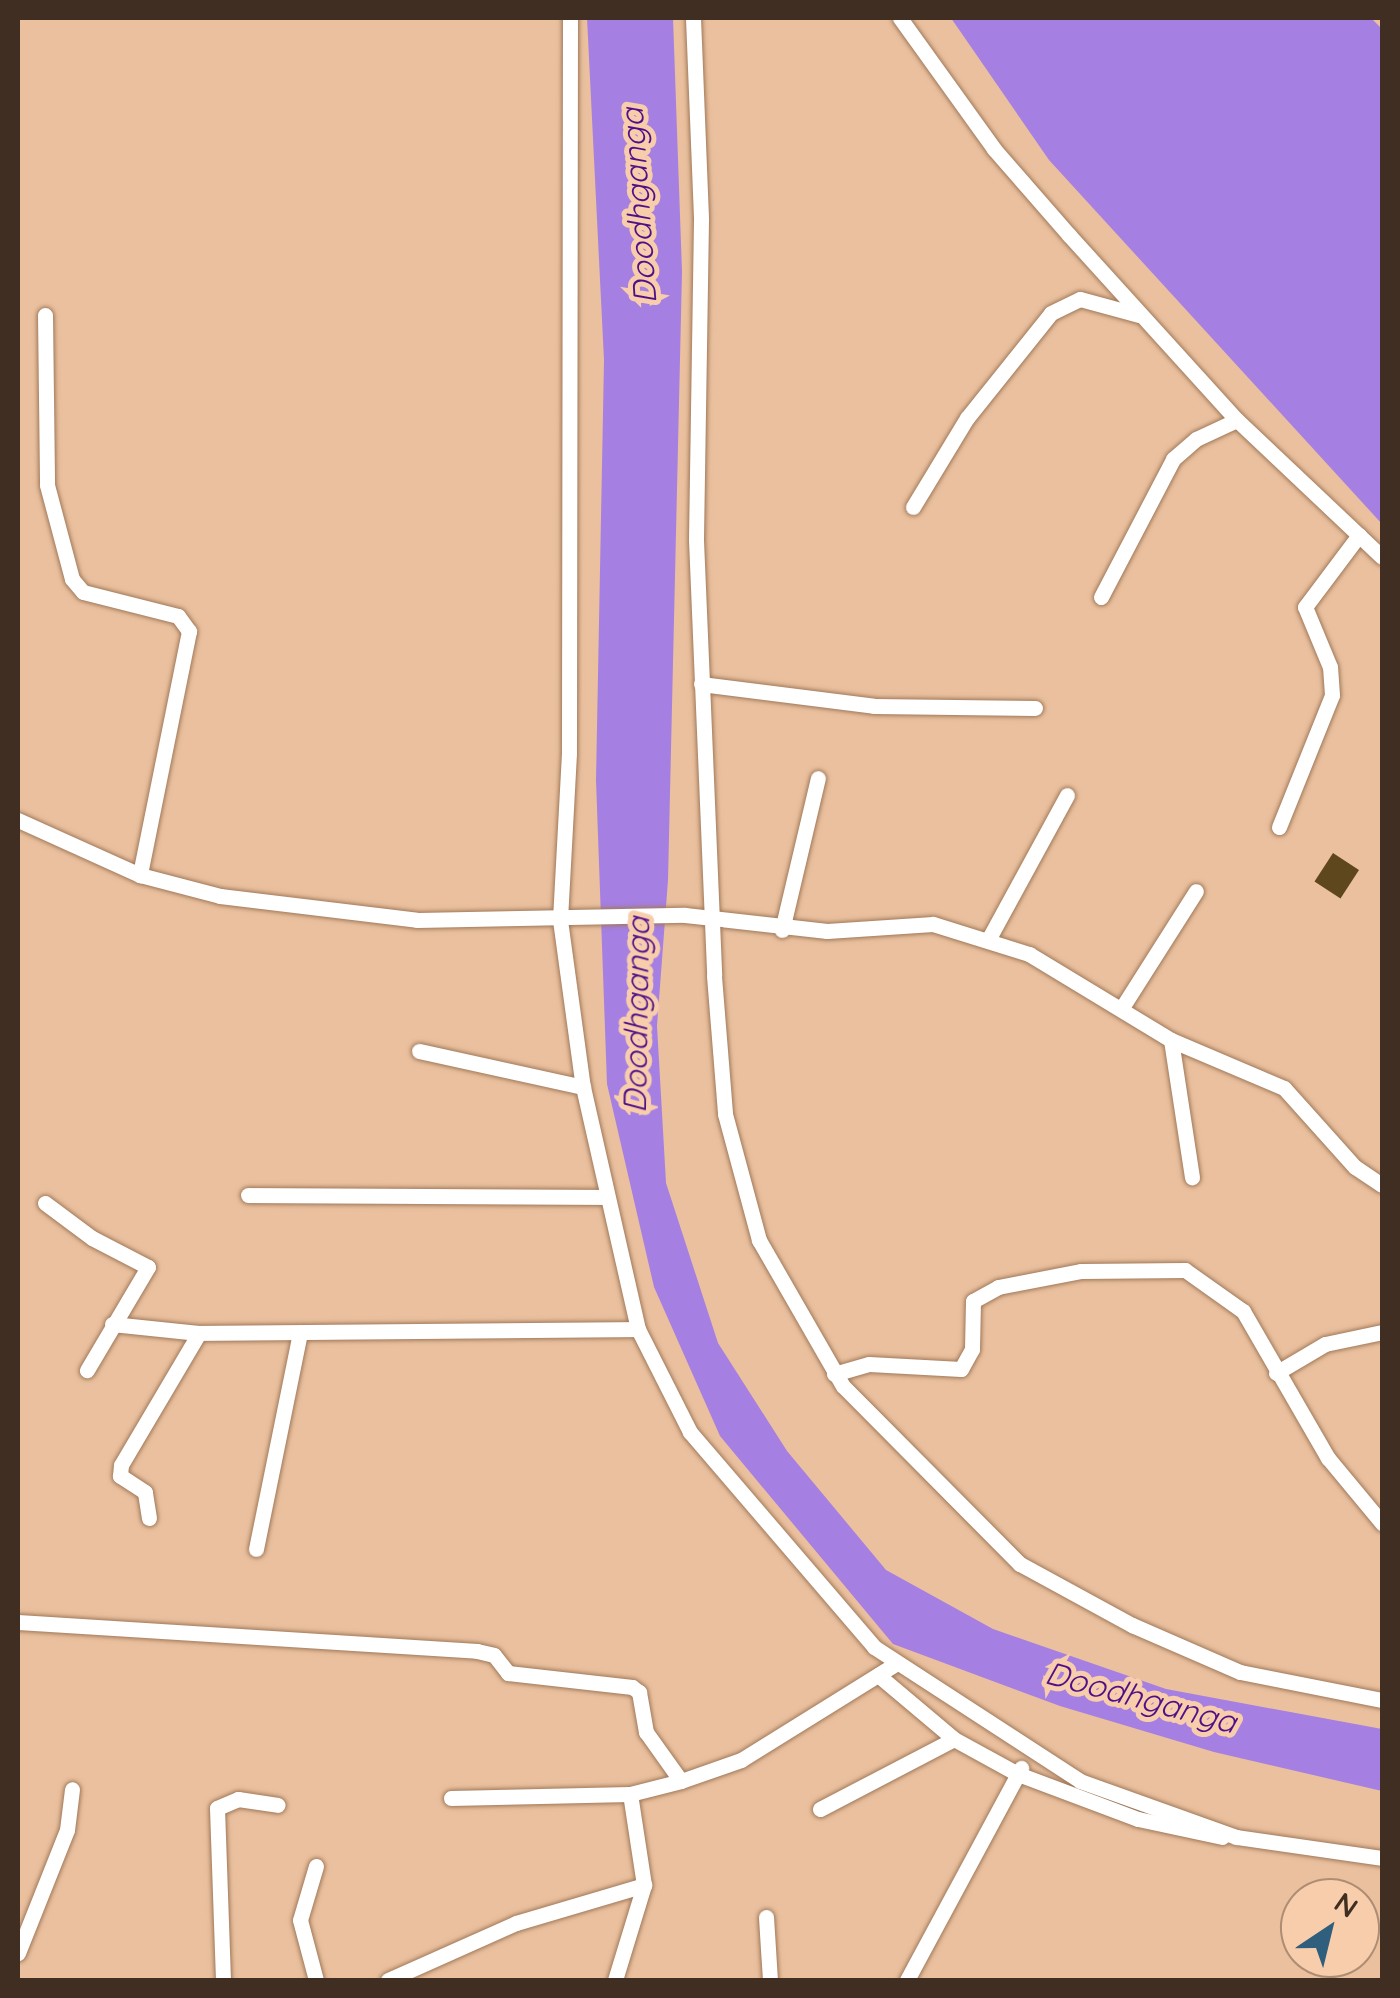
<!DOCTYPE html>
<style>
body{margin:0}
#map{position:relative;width:1400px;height:1998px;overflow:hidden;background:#eac09e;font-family:Quicksand,sans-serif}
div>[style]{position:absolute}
.water>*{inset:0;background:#a57fe2}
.building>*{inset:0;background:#5e471d;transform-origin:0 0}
.roads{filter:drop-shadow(0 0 2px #a0795a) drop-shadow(0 0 2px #a0795a)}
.minor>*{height:15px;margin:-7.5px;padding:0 7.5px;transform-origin:7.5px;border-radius:7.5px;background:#fff}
span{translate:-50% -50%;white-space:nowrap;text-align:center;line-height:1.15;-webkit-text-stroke:10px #f8cdab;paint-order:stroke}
.water-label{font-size:32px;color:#4e0f89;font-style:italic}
.frame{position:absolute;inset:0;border:20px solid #3f2e21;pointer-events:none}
.north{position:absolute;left:1280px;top:1878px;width:100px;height:100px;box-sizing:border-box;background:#f8cdab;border:2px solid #ae8d74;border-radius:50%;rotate:35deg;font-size:28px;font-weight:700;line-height:40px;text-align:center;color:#3f2e21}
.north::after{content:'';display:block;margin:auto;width:35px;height:45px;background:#305e7d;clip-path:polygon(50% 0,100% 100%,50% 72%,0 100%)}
</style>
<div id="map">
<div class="water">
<div style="clip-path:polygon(587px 18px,673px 18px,682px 272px,668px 880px,657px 1026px,666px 1183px,718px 1343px,787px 1451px,886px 1570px,993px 1629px,1166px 1689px,1382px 1729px,1382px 1791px,1214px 1752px,1060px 1706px,893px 1644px,720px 1436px,654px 1287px,607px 1084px,596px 780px,604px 360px)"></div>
<div style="clip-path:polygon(951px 18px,1371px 18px,1382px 29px,1382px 524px,1049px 160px)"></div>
</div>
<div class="building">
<div style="left:1333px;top:853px;width:31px;height:34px;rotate:33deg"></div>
</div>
<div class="roads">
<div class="minor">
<div style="left:570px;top:18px;width:735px;rotate:90.08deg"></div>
<div style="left:569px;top:753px;width:167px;rotate:93.1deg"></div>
<div style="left:560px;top:920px;width:169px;rotate:82.2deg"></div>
<div style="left:583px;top:1087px;width:248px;rotate:77.2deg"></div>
<div style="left:638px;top:1329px;width:115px;rotate:63.2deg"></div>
<div style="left:690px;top:1432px;width:283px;rotate:49.4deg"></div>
<div style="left:874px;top:1647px;width:246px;rotate:33deg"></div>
<div style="left:1080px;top:1781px;width:166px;rotate:19.7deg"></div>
<div style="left:1236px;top:1837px;width:148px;rotate:8.2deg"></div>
<div style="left:693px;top:18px;width:202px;rotate:87.7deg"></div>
<div style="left:701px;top:220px;width:320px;rotate:90.9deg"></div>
<div style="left:696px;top:540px;width:436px;rotate:87.6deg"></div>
<div style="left:714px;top:976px;width:138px;rotate:85.4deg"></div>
<div style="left:725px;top:1114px;width:131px;rotate:74.9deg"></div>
<div style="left:759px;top:1240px;width:168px;rotate:60.1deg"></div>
<div style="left:843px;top:1386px;width:251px;rotate:45.2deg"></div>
<div style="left:1020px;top:1564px;width:128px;rotate:28.6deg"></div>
<div style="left:1132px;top:1625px;width:118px;rotate:23.5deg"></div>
<div style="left:1240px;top:1672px;width:145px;rotate:11.2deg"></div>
<div style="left:900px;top:18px;width:161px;rotate:54.3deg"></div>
<div style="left:994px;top:149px;width:114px;rotate:48.9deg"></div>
<div style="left:1069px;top:235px;width:250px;rotate:47.8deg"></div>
<div style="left:1237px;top:420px;width:199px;rotate:43.4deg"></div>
<div style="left:45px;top:315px;width:170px;rotate:89.3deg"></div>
<div style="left:47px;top:485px;width:97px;rotate:75.1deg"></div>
<div style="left:72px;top:579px;width:17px;rotate:50deg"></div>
<div style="left:83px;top:592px;width:98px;rotate:14.2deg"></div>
<div style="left:178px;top:616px;width:19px;rotate:54deg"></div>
<div style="left:189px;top:631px;width:249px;rotate:101.4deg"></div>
<div style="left:913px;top:507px;width:104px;rotate:-58.8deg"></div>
<div style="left:967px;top:418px;width:134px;rotate:-51.3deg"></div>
<div style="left:1051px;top:313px;width:32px;rotate:-26deg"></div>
<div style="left:1080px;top:299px;width:61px;rotate:15.2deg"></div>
<div style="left:1101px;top:597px;width:156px;rotate:-62.4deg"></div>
<div style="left:1173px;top:459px;width:30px;rotate:-41deg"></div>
<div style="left:1196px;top:439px;width:45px;rotate:-24.9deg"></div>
<div style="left:701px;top:684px;width:174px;rotate:7.2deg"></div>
<div style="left:874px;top:706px;width:161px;rotate:0.7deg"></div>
<div style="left:18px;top:820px;width:134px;rotate:24.3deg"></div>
<div style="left:140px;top:875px;width:83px;rotate:14.7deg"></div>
<div style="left:220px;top:896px;width:198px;rotate:6.9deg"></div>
<div style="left:417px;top:920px;width:268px;rotate:-1.1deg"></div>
<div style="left:685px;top:915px;width:143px;rotate:6.4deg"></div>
<div style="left:827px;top:931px;width:106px;rotate:-3.8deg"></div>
<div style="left:933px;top:924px;width:101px;rotate:17.4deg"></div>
<div style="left:1029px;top:954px;width:166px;rotate:31.2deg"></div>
<div style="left:1171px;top:1040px;width:123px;rotate:23deg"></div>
<div style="left:1284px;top:1088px;width:106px;rotate:48.1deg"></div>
<div style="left:1355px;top:1167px;width:32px;rotate:34deg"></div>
<div style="left:1279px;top:827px;width:142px;rotate:-68.1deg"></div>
<div style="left:1332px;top:695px;width:28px;rotate:-94deg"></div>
<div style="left:1330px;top:667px;width:65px;rotate:-112.6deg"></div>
<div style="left:1305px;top:607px;width:90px;rotate:-53.1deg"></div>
<div style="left:782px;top:930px;width:156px;rotate:-76.7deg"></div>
<div style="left:988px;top:940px;width:165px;rotate:-61.4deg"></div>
<div style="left:1123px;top:1006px;width:136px;rotate:-57.6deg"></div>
<div style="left:1171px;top:1040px;width:139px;rotate:81.3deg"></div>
<div style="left:419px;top:1051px;width:168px;rotate:12.4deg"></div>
<div style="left:248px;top:1195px;width:358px;rotate:0.3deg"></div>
<div style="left:45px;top:1203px;width:59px;rotate:36.7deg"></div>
<div style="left:92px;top:1238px;width:63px;rotate:27.4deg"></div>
<div style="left:148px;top:1267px;width:120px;rotate:120.6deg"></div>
<div style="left:112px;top:1324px;width:87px;rotate:5.9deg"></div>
<div style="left:199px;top:1333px;width:439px;rotate:-0.5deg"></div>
<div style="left:1276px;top:1373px;width:57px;rotate:-30.6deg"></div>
<div style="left:1325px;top:1344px;width:58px;rotate:-11.9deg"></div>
<div style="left:834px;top:1374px;width:36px;rotate:-16deg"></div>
<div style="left:869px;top:1364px;width:92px;rotate:3.1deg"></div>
<div style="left:961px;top:1369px;width:23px;rotate:-61deg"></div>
<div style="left:972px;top:1349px;width:48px;rotate:-88.8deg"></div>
<div style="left:973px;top:1301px;width:29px;rotate:-29deg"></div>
<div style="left:998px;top:1287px;width:85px;rotate:-10.9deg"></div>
<div style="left:1081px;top:1271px;width:104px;rotate:-0.6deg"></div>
<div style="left:1185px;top:1270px;width:71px;rotate:35.3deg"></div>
<div style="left:1243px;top:1311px;width:170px;rotate:60deg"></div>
<div style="left:1328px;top:1458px;width:85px;rotate:50.3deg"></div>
<div style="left:149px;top:1518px;width:26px;rotate:-99deg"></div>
<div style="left:145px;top:1492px;width:30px;rotate:-147deg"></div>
<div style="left:120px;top:1476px;width:11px;rotate:-85deg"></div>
<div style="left:121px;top:1465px;width:153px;rotate:-59.4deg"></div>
<div style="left:256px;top:1549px;width:221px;rotate:-78.5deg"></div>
<div style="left:18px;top:1622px;width:460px;rotate:3.6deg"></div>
<div style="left:477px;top:1651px;width:17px;rotate:13deg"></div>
<div style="left:494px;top:1655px;width:23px;rotate:52deg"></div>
<div style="left:508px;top:1673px;width:125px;rotate:6.4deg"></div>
<div style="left:632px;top:1687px;width:9px;rotate:36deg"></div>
<div style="left:639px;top:1692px;width:41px;rotate:80.1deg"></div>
<div style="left:646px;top:1732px;width:60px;rotate:54.5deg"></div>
<div style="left:878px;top:1675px;width:99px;rotate:40.1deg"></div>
<div style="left:451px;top:1798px;width:179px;rotate:-1.3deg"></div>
<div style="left:630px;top:1794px;width:53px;rotate:-14.3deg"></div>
<div style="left:681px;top:1781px;width:64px;rotate:-19.3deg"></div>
<div style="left:741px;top:1760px;width:184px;rotate:-31.9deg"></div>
<div style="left:820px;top:1809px;width:151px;rotate:-27.6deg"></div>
<div style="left:954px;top:1739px;width:73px;rotate:28.7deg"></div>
<div style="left:1018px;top:1774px;width:128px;rotate:20.6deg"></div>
<div style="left:1138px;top:1819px;width:86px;rotate:12.1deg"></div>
<div style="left:316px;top:1866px;width:56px;rotate:106.5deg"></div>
<div style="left:300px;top:1920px;width:62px;rotate:75.1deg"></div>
<div style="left:766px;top:1917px;width:63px;rotate:86.4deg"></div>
<div style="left:18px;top:1953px;width:132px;rotate:-68.3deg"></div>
<div style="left:67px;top:1830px;width:41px;rotate:-83deg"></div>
<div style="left:223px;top:1980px;width:172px;rotate:-92deg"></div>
<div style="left:217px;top:1808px;width:23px;rotate:-23deg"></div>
<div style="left:238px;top:1799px;width:40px;rotate:8.5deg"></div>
<div style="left:388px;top:1980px;width:140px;rotate:-24deg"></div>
<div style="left:516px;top:1923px;width:134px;rotate:-16.5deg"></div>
<div style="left:615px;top:1980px;width:99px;rotate:-73deg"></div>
<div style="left:644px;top:1885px;width:92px;rotate:-98.7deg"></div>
<div style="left:907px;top:1980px;width:241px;rotate:-61.7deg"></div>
</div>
</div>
<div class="water-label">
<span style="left:638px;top:206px;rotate:-94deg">Doodhganga</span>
<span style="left:636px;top:1015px;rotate:-89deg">Doodhganga</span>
<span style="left:1141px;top:1697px;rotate:15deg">Doodhganga</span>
</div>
<div class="frame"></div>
<div class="north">N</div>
</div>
